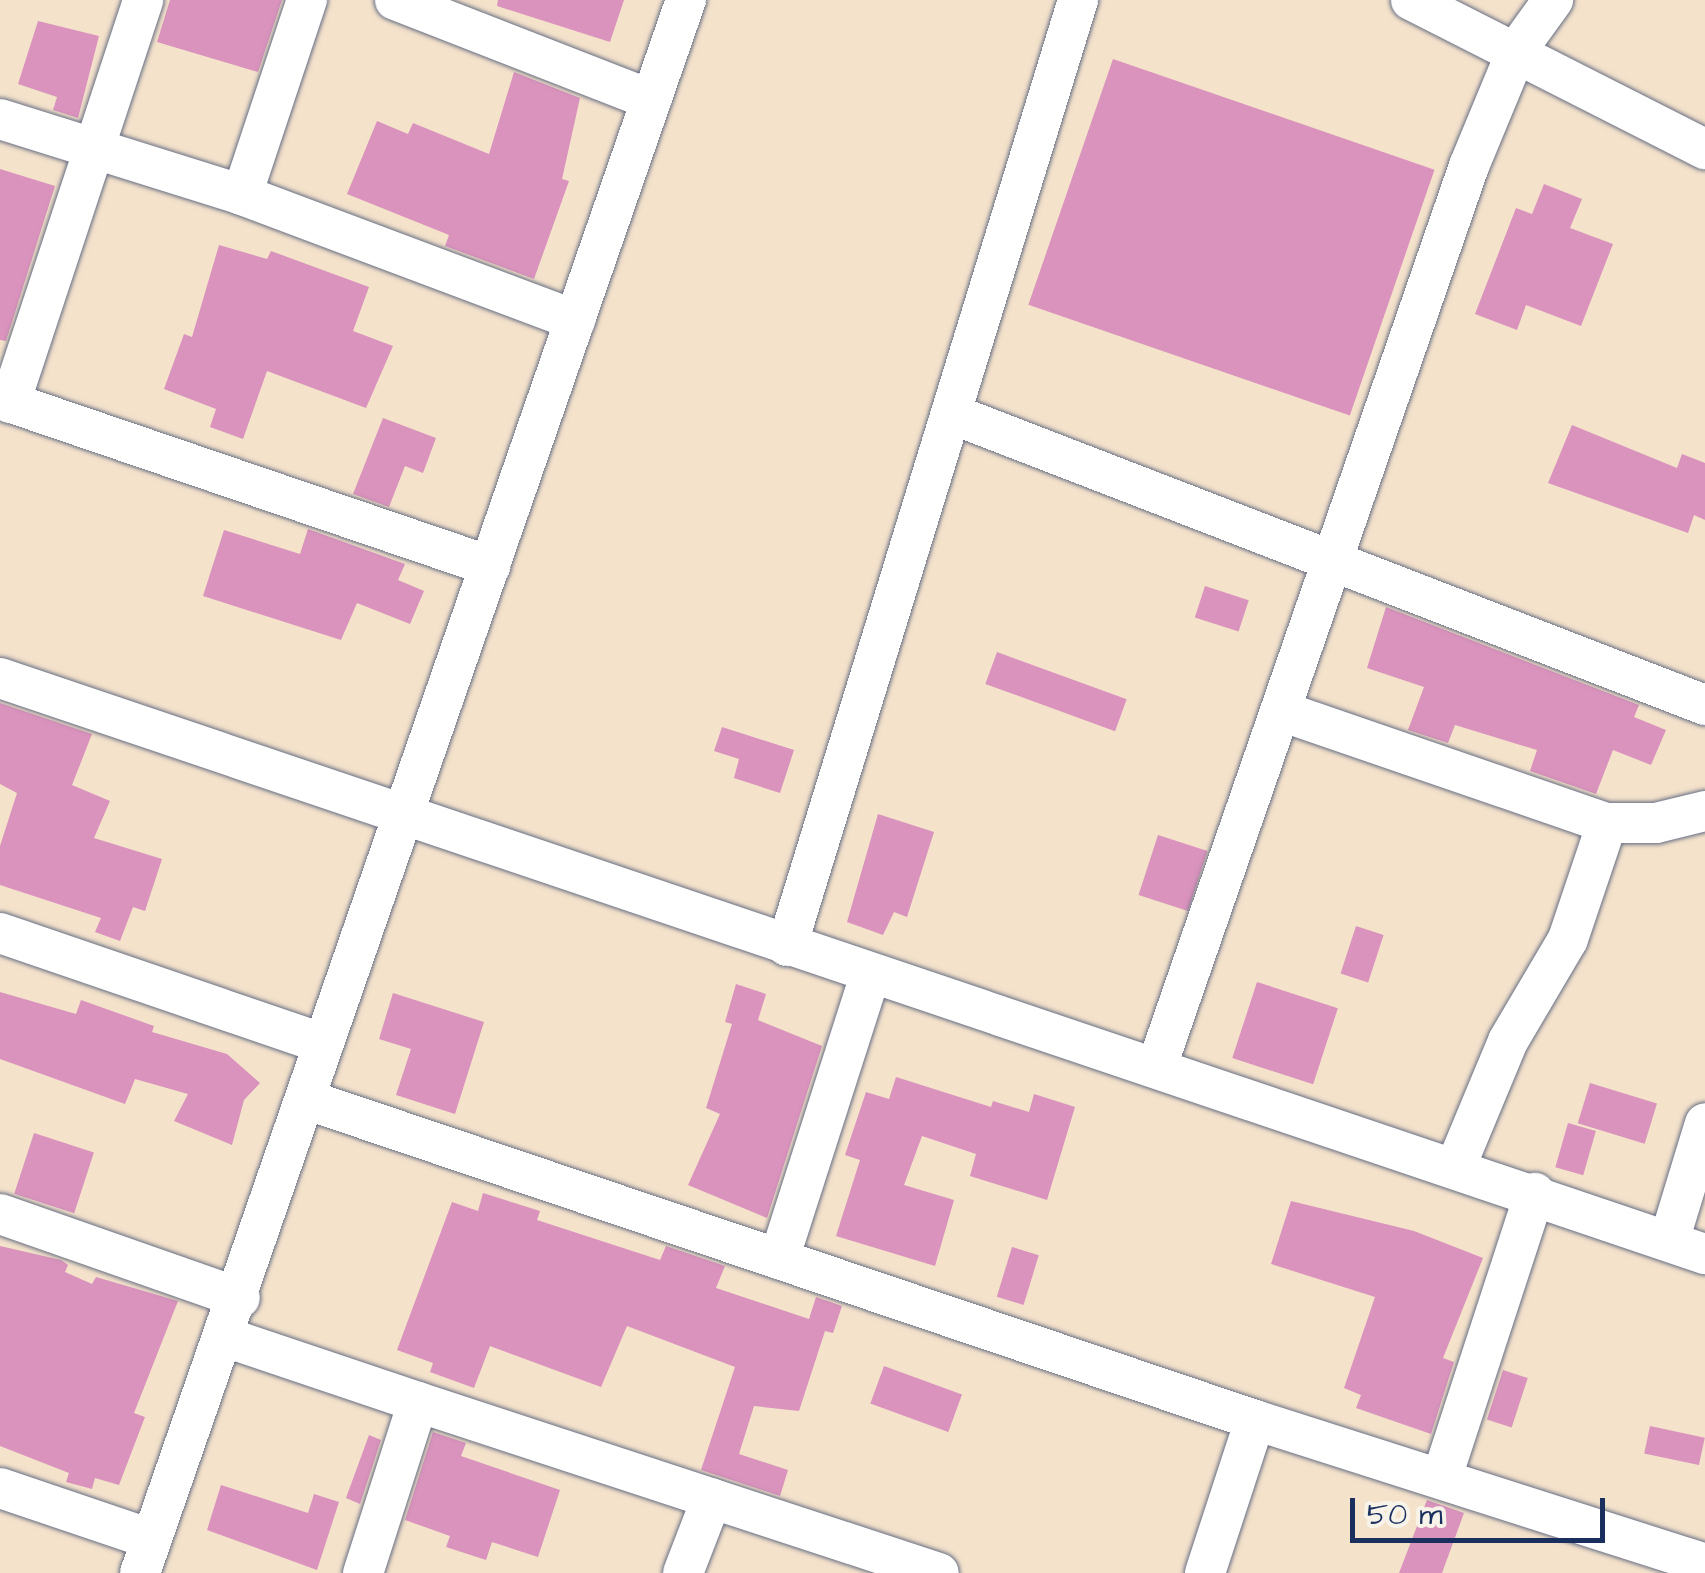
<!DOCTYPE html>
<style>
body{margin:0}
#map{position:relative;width:1705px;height:1573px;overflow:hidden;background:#f4e2cb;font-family:"Architects Daughter",sans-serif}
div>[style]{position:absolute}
.building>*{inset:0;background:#d993bc;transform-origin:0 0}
.roads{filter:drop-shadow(0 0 2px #676e84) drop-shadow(0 0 2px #676e84)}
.minor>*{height:40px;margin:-20px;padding:0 20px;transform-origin:20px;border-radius:20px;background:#fff}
span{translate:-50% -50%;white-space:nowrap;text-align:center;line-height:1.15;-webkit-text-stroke:9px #f7f3e8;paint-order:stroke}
.scale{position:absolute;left:1350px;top:1498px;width:255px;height:45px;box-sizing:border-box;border:5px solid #1b2f5e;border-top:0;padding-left:12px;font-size:30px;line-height:35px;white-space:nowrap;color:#1b2f5e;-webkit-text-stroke:8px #f7f3e8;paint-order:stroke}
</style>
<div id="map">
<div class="building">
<div style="clip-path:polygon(170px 0,282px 0,258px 72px,157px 42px)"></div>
<div style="clip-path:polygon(498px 0,624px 0,610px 42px,497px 6px)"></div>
<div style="clip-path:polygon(38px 21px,99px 36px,78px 118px,53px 110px,57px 97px,18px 84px)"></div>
<div style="left:1113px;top:59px;width:340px;height:260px;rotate:19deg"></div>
<div style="clip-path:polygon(514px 72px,580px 98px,562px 179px,569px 181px,534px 279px,445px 246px,449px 235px,347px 194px,377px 121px,408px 134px,413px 123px,489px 154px)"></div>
<div style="clip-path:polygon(0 169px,55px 186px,6px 341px,0 340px)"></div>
<div style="clip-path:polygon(1544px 184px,1582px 199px,1570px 228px,1613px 244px,1581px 326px,1526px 305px,1517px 330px,1475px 314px,1516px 208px,1532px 214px)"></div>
<div style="clip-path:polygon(219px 245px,267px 259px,271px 251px,369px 287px,353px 331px,393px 346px,366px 408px,267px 371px,243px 439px,210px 427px,216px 409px,164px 389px,184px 334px,192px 337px)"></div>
<div style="clip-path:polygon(383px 418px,436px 438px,423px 473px,405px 466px,389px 507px,353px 494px)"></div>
<div style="clip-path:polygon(1572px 425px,1677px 468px,1682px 454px,1705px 463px,1705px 520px,1694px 515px,1688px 533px,1548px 483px)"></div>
<div style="clip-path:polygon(308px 529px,405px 564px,398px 580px,424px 591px,410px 624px,357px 603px,341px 640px,203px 596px,224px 530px,300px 554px)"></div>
<div style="left:1205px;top:586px;width:46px;height:33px;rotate:18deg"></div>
<div style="clip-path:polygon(1386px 607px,1639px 705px,1634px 717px,1666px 730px,1651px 765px,1613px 750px,1596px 794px,1530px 771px,1537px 750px,1455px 725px,1448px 743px,1408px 730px,1424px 687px,1367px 668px)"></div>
<div style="left:997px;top:652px;width:138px;height:34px;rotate:20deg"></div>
<div style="clip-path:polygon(0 703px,92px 734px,72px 785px,110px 801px,94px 838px,162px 859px,145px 911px,133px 907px,120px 941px,95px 932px,101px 918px,0 885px,0 846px,17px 793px,0 784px)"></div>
<div style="clip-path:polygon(722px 727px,794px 750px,780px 793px,734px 778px,739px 759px,714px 751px)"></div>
<div style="clip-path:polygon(878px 814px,934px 832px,907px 917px,894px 912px,883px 935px,847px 922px)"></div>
<div style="left:1158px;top:835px;width:52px;height:63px;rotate:18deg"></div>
<div style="left:1356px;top:926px;width:29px;height:50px;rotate:18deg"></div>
<div style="left:1257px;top:982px;width:85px;height:80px;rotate:18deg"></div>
<div style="clip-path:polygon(736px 984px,766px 994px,758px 1020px,822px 1046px,767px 1218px,688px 1185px,720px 1114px,706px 1108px,732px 1024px,725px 1022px)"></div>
<div style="clip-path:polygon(0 992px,76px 1014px,81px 1000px,154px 1026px,152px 1032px,227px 1054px,260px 1083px,244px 1100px,232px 1145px,174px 1121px,188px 1094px,135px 1079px,125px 1104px,0 1059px)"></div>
<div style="clip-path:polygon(393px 993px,484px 1022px,455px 1114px,396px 1095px,411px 1049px,379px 1039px)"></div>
<div style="clip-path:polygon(896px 1077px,991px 1107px,993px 1101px,1029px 1112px,1034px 1094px,1075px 1107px,1047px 1200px,970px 1176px,976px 1154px,922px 1136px,904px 1185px,954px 1200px,935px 1266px,836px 1236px,860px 1160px,845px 1155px,866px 1092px,889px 1099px)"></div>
<div style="left:1590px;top:1083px;width:70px;height:42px;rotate:17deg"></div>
<div style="left:1568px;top:1123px;width:29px;height:46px;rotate:16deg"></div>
<div style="left:34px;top:1133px;width:63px;height:64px;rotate:18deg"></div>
<div style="clip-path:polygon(483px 1193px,540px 1211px,537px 1220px,660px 1260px,666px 1246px,725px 1266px,716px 1288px,809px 1319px,816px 1297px,842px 1306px,833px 1333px,825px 1331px,799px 1411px,754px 1406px,739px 1454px,788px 1470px,780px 1496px,701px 1470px,735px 1367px,627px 1326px,601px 1387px,490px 1346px,474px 1388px,430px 1372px,433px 1363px,397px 1350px,452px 1202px,478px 1211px)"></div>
<div style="clip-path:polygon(1291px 1201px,1414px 1231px,1483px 1258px,1443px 1358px,1454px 1362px,1431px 1434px,1356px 1408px,1361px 1395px,1344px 1388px,1375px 1297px,1271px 1264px)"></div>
<div style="clip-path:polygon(0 1246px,61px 1260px,68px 1265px,65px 1272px,92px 1284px,96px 1277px,178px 1301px,134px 1413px,145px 1417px,119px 1485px,95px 1478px,92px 1489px,66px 1482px,69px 1473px,0 1446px)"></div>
<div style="left:1012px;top:1247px;width:28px;height:52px;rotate:17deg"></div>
<div style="left:884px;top:1366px;width:83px;height:40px;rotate:20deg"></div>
<div style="left:1503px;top:1370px;width:26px;height:52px;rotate:18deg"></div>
<div style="left:1650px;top:1426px;width:56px;height:28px;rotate:12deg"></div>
<div style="clip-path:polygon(433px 1432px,466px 1443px,461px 1456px,560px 1490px,538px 1557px,492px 1542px,486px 1560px,446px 1547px,450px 1536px,405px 1520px)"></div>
<div style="clip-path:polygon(369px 1435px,381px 1440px,360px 1504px,346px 1498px)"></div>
<div style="clip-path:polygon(221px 1485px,308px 1513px,314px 1494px,339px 1502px,317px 1570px,207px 1530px)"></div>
<div style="clip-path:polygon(1427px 1500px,1464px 1513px,1442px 1573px,1399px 1573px)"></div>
</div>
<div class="roads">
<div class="minor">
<div style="left:395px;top:0;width:275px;rotate:21.3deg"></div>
<div style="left:1411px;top:0;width:330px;rotate:26.9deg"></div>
<div style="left:0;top:119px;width:254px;rotate:17.4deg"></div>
<div style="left:242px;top:195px;width:356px;rotate:20.6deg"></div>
<div style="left:242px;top:195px;width:206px;rotate:-71.6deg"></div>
<div style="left:0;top:399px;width:518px;rotate:18.82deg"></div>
<div style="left:10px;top:403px;width:424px;rotate:-71.7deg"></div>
<div style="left:952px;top:414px;width:807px;rotate:21.13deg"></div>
<div style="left:0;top:678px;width:1800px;rotate:18.67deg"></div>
<div style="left:1281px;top:711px;width:345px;rotate:19deg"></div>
<div style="left:1607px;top:823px;width:49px"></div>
<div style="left:1656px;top:823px;width:50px;rotate:-13.8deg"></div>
<div style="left:0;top:933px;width:342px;rotate:18.9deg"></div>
<div style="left:787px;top:946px;width:990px;rotate:-72.9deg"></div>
<div style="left:1157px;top:1066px;width:953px;rotate:-70.88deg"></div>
<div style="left:1469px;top:166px;width:126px;rotate:-67.5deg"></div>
<div style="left:1517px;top:50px;width:62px;rotate:-54.2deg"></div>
<div style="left:308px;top:1100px;width:1000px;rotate:18.67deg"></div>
<div style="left:1255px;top:1420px;width:472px;rotate:17.7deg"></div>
<div style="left:1456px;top:1166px;width:135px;rotate:-67.4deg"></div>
<div style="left:1508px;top:1041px;width:118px;rotate:-59.5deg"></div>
<div style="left:1568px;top:939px;width:122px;rotate:-71.4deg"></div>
<div style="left:0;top:1214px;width:254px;rotate:19.3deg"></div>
<div style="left:1669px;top:1241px;width:123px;rotate:-73deg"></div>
<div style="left:779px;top:1259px;width:300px;rotate:-72.2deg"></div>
<div style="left:225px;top:1337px;width:204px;rotate:18.6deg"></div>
<div style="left:418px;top:1402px;width:180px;rotate:107.8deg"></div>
<div style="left:418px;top:1402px;width:548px;rotate:18.17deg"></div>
<div style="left:1442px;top:1477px;width:299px;rotate:-71.9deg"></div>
<div style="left:0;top:1488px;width:159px;rotate:18.7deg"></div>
<div style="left:140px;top:1573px;width:1665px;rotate:-70.86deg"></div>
<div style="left:683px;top:1573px;width:80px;rotate:-68.9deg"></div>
<div style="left:1205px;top:1573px;width:161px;rotate:-71.9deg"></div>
</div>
</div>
<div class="scale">50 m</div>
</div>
